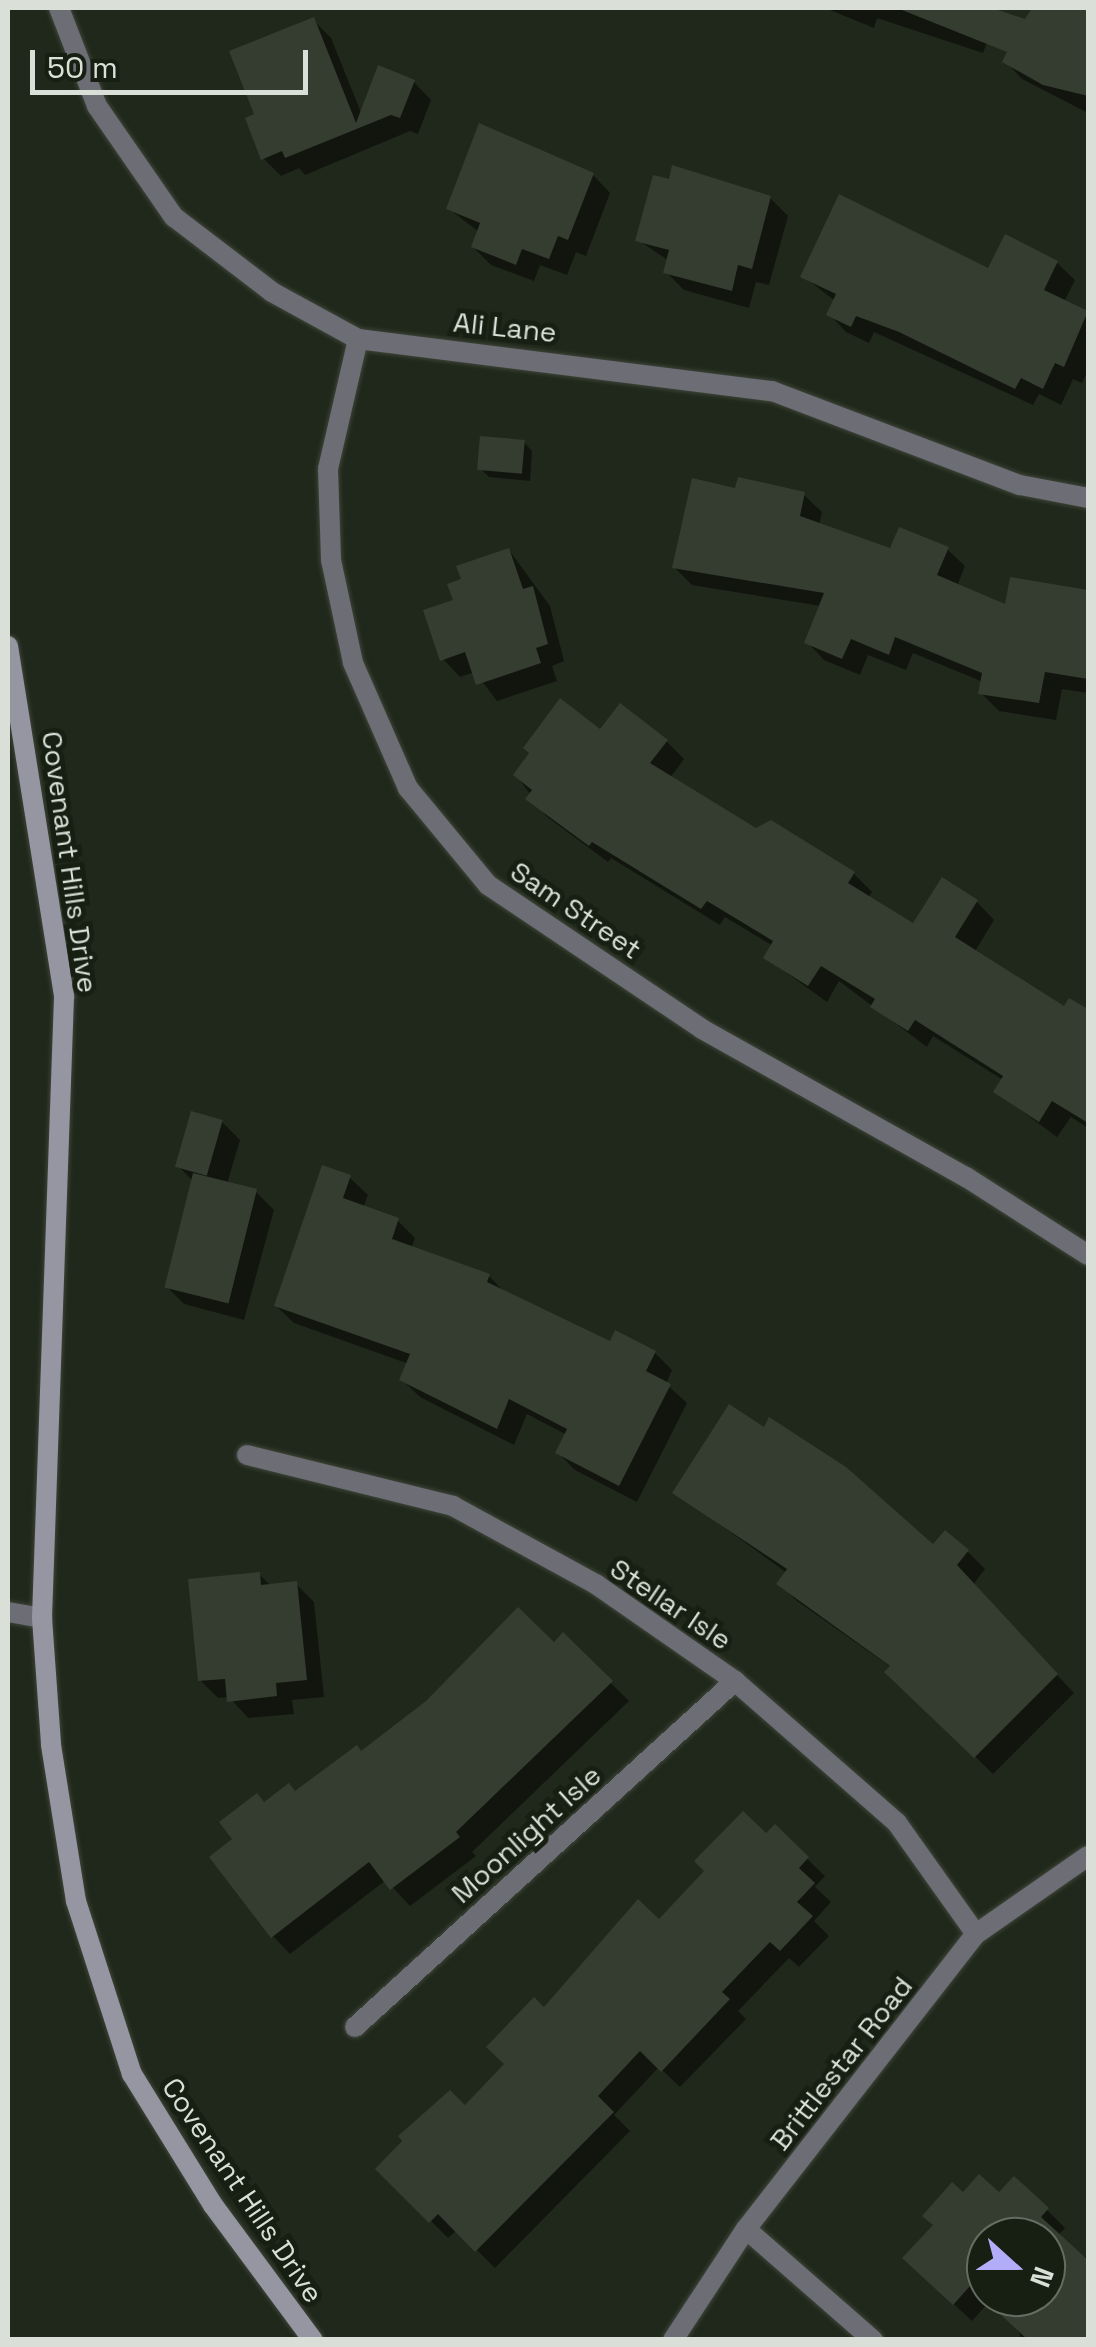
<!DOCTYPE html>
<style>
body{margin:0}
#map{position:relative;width:1096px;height:2347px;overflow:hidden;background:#20281b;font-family:"Space Grotesk",sans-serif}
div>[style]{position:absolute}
.shadow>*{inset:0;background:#0007}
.building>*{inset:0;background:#343d2f;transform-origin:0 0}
.roads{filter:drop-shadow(0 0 2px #3e4539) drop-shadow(0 0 2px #3e4539)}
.street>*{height:20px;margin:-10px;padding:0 10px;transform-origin:10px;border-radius:10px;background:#6d6d75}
.secondary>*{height:20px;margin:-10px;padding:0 10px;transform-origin:10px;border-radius:10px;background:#9696a2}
span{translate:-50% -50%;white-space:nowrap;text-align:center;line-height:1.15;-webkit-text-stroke:10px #171f12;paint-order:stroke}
.street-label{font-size:28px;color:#dadfd7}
.frame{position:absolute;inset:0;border:10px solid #dadfd7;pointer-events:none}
.north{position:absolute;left:966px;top:2217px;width:100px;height:100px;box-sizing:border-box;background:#171f12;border:2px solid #656c61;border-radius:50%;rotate:111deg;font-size:28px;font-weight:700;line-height:40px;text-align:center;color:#dadfd7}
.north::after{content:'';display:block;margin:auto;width:35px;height:45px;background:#b2adf9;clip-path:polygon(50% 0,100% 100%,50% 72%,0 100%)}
.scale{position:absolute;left:30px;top:50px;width:278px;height:45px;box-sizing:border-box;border:5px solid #dadfd7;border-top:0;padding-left:12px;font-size:30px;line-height:35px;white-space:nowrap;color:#dadfd7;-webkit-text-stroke:8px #171f12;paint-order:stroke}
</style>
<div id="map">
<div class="shadow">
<div style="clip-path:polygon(825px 8px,1000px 8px,983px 53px,877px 18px,874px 28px)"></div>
<div style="clip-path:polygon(1034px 8px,1088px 8px,1088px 113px,1022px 79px,1005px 61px)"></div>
<div style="clip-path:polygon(313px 20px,331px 38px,362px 115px,414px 82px,431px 100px,418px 134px,410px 131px,305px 175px,299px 168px,281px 176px,263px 158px,257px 116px)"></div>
<div style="clip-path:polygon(593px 175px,610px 193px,586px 256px,576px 252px,567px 275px,540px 265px,534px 281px,491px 265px,473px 247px,479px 232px,449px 209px)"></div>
<div style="clip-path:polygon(770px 198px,788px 216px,769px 285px,756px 282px,749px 308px,684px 290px,666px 272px,669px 261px,638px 240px)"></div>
<div style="clip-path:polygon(1057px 263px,1075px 280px,1064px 302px,1088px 314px,1088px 370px,1082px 383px,1073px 379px,1061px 405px,1039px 394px,1033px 405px,874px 332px,869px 343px,846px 332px,829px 314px,835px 301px,803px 276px,989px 271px)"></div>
<div style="clip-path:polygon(524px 442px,532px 451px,530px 481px,489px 477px,481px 469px)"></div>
<div style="clip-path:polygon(737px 491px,804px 495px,822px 512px,819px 526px,891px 552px,947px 549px,965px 566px,957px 586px,1007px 607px,1012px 580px,1088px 592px,1088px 693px,1062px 689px,1056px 720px,999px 711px,981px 693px,983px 682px,913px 653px,906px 670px,868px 655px,860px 675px,824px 660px,807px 642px,821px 606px,692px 585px,674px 567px)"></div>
<div style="clip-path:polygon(509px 550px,550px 606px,564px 661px,552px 666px,557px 681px,497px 701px,475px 672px,460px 677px,443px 659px,464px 581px)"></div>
<div style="clip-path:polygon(601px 732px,666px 741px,684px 759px,670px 778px,756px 831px,854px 874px,872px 892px,868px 898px,914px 926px,942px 881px,977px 902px,994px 920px,974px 953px,1064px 1010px,1070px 1001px,1088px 1012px,1088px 1128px,1071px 1117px,1057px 1137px,996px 1092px,1003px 1080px,933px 1036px,927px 1047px,839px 981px,827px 1002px,766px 958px,773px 946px,725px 917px,720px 925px,611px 858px,608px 862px,546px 816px,516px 775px)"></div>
<div style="clip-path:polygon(222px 1122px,240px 1140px,227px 1184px,256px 1192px,274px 1210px,244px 1320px,184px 1304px,166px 1286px,193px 1181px,178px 1166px)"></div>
<div style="clip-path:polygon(324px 1169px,350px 1178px,368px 1195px,363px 1208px,398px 1221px,415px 1238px,411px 1249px,489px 1276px,507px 1295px,611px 1344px,655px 1353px,672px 1370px,666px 1384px,687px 1403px,637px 1502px,575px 1470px,558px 1453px,567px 1435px,527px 1414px,514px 1445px,420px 1397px,402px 1380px,409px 1364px,294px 1323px,276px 1306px)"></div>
<div style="clip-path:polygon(675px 1492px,968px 1552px,985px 1569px,973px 1585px,1074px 1693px,993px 1774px,888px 1672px,892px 1668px,797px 1601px,779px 1584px,787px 1573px)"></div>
<div style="clip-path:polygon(259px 1574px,271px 1586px,296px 1584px,314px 1602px,324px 1697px,292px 1700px,294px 1714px,248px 1718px,229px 1697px,218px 1698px,200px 1680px)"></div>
<div style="clip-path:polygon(563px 1636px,629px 1701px,472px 1852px,476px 1856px,410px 1906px,386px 1880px,290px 1954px,273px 1936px,236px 1840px,265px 1805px,296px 1794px)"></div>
<div style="clip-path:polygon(775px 1828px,825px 1876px,815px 1887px,831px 1902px,814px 1921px,829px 1936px,799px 1967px,789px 1958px,738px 2011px,746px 2019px,680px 2087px,659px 2067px,614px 2115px,630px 2131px,495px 2268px,457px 2230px,448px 2238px,379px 2169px,421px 2117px,465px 2108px,507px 2065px,545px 2011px)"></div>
<div style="clip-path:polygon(evenodd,963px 2196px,999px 2196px,1047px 2210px,1065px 2228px,1057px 2236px,1083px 2259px,1088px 2254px,1088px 2340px,1021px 2340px,1019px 2329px,989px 2302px,972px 2321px,923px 2276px,963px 2196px,986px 2237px,1046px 2237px,1046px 2297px,986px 2297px,986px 2237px)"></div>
</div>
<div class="building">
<div style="clip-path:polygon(897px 8px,992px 8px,1025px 19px,1032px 8px,1088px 8px,1088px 96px,1043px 85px,1002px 62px,1007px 52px)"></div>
<div style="clip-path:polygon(314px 17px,356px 123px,378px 65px,415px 80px,400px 118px,391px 115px,285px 158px,282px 151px,261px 160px,245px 118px,254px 114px,229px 51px)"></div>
<div style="clip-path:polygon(479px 123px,594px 173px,568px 240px,558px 236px,549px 259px,522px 249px,516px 265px,471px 247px,480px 223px,446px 209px)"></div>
<div style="clip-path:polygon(672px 165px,771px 196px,752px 269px,738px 265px,732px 291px,663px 273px,669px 250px,635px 241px,653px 175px,669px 179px)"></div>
<div style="clip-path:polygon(839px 194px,988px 268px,1005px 234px,1058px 261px,1044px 290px,1088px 311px,1064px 367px,1055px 363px,1043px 389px,1021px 378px,1015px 389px,899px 332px,856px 316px,851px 327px,826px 315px,836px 294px,800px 277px)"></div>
<div style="left:480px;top:436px;width:45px;height:34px;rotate:5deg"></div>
<div style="clip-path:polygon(738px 477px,805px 492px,800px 516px,890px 548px,899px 527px,949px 547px,937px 575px,1005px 604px,1010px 577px,1088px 590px,1088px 679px,1045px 672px,1039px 703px,978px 694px,982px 673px,895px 637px,889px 655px,851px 639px,842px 659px,804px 643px,824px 593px,672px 568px,692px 478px,735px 488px)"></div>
<div style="clip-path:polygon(509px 548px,523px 589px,533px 586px,548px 644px,536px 648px,541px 663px,476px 685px,465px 652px,440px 661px,423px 610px,453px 600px,447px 584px,461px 579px,456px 566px)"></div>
<div style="clip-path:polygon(560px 698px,600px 729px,620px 703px,668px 740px,650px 763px,756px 828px,771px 820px,855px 872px,848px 883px,913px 923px,942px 877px,978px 900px,955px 937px,1064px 1006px,1069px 998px,1088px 1009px,1088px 1123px,1052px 1101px,1039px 1122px,993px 1092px,1003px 1076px,915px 1020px,908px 1031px,870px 1007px,875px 999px,821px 966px,808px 986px,763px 958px,773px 941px,707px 901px,701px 909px,592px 842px,589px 846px,525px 799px,532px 790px,513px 775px,529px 753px,523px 748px)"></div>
<div style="left:191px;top:1111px;width:33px;height:58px;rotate:16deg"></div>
<div style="clip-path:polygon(322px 1165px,351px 1175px,343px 1198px,399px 1218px,392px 1239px,490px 1274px,487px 1282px,610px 1341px,615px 1330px,656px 1351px,646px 1371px,671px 1384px,619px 1486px,555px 1453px,567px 1429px,509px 1399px,497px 1429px,399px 1380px,410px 1354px,274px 1306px)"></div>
<div style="left:193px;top:1173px;width:66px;height:118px;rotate:14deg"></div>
<div style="clip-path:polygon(729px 1404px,764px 1427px,769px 1417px,846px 1467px,933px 1544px,945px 1530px,969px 1550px,957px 1565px,1058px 1674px,974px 1758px,884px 1672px,890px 1666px,776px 1584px,787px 1569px,672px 1493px)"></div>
<div style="clip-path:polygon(260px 1572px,261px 1585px,297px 1581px,307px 1680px,276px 1683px,277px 1696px,227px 1702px,225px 1679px,198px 1681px,188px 1579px)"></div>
<div style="clip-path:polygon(518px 1607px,554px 1642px,563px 1632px,613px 1681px,456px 1832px,460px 1837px,390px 1890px,369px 1862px,271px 1938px,209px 1857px,232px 1839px,219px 1822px,257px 1793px,264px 1802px,289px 1783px,295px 1791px,357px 1745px,361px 1751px,426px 1701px)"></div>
<div style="clip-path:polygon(743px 1811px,766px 1833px,775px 1824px,809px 1857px,799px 1868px,815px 1883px,797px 1902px,813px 1916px,780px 1951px,770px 1942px,722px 1992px,730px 1999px,661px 2072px,640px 2051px,598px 2096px,614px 2112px,475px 2252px,438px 2214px,429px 2223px,375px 2169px,402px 2141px,398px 2136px,450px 2090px,465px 2105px,504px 2064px,486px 2047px,534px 1997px,544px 2007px,638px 1899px,659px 1919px,704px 1871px,694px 1861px)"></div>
<div style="clip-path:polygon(evenodd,979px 2174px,999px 2192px,1014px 2176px,1049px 2208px,1041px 2217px,1088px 2260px,1088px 2340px,1028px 2340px,970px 2286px,953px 2305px,902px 2258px,933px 2225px,922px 2216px,952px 2182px,963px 2192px,979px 2174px,986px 2237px,1046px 2237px,1046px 2297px,986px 2297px,986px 2237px)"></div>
</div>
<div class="roads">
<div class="street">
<div style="left:59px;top:8px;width:105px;rotate:68.8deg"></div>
<div style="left:97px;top:106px;width:135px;rotate:55.3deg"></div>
<div style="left:174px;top:217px;width:123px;rotate:37.4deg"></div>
<div style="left:272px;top:292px;width:98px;rotate:28.7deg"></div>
<div style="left:358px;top:339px;width:417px;rotate:7.2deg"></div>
<div style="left:772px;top:391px;width:265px;rotate:20.8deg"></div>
<div style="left:1020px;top:485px;width:69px;rotate:10.8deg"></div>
<div style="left:358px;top:339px;width:133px;rotate:103deg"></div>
<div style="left:328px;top:469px;width:91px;rotate:88.1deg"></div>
<div style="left:331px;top:560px;width:105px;rotate:77.9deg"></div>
<div style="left:353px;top:663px;width:137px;rotate:66.3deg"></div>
<div style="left:408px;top:788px;width:126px;rotate:50.5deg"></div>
<div style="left:488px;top:885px;width:258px;rotate:33.9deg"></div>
<div style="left:702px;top:1029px;width:303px;rotate:29.3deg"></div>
<div style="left:966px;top:1177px;width:145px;rotate:32.6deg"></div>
<div style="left:247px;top:1455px;width:212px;rotate:13.9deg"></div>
<div style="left:453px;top:1506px;width:164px;rotate:28.7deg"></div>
<div style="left:597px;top:1585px;width:168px;rotate:34.8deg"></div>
<div style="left:735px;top:1681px;width:215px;rotate:41.2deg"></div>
<div style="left:897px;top:1823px;width:136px;rotate:54.6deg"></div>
<div style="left:8px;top:1612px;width:35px;rotate:10deg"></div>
<div style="left:355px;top:2027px;width:514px;rotate:-42.32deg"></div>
<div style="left:746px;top:2229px;width:169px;rotate:41.2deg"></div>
<div style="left:673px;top:2340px;width:133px;rotate:-56.7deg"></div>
<div style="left:746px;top:2229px;width:374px;rotate:-52.1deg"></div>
<div style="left:976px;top:1934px;width:136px;rotate:-34.9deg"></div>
</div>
<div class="secondary">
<div style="left:8px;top:646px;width:355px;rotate:80.9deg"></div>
<div style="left:64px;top:997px;width:621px;rotate:92.03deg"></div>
<div style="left:42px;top:1618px;width:127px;rotate:85.9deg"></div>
<div style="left:51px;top:1745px;width:158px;rotate:80.9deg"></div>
<div style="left:76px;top:1901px;width:182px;rotate:72.1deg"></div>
<div style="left:132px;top:2074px;width:154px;rotate:58.3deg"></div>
<div style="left:213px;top:2205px;width:168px;rotate:53.5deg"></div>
</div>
</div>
<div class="street-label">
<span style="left:505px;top:327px;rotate:6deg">Ali Lane</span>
<span style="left:70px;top:862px;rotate:82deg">Covenant Hills Drive</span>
<span style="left:576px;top:910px;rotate:34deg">Sam Street</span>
<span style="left:671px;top:1604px;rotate:34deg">Stellar Isle</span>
<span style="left:526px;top:1834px;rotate:-42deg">Moonlight Isle</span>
<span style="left:841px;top:2063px;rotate:-52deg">Brittlestar Road</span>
<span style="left:243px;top:2190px;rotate:56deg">Covenant Hills Drive</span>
</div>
<div class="frame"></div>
<div class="north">N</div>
<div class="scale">50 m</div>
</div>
